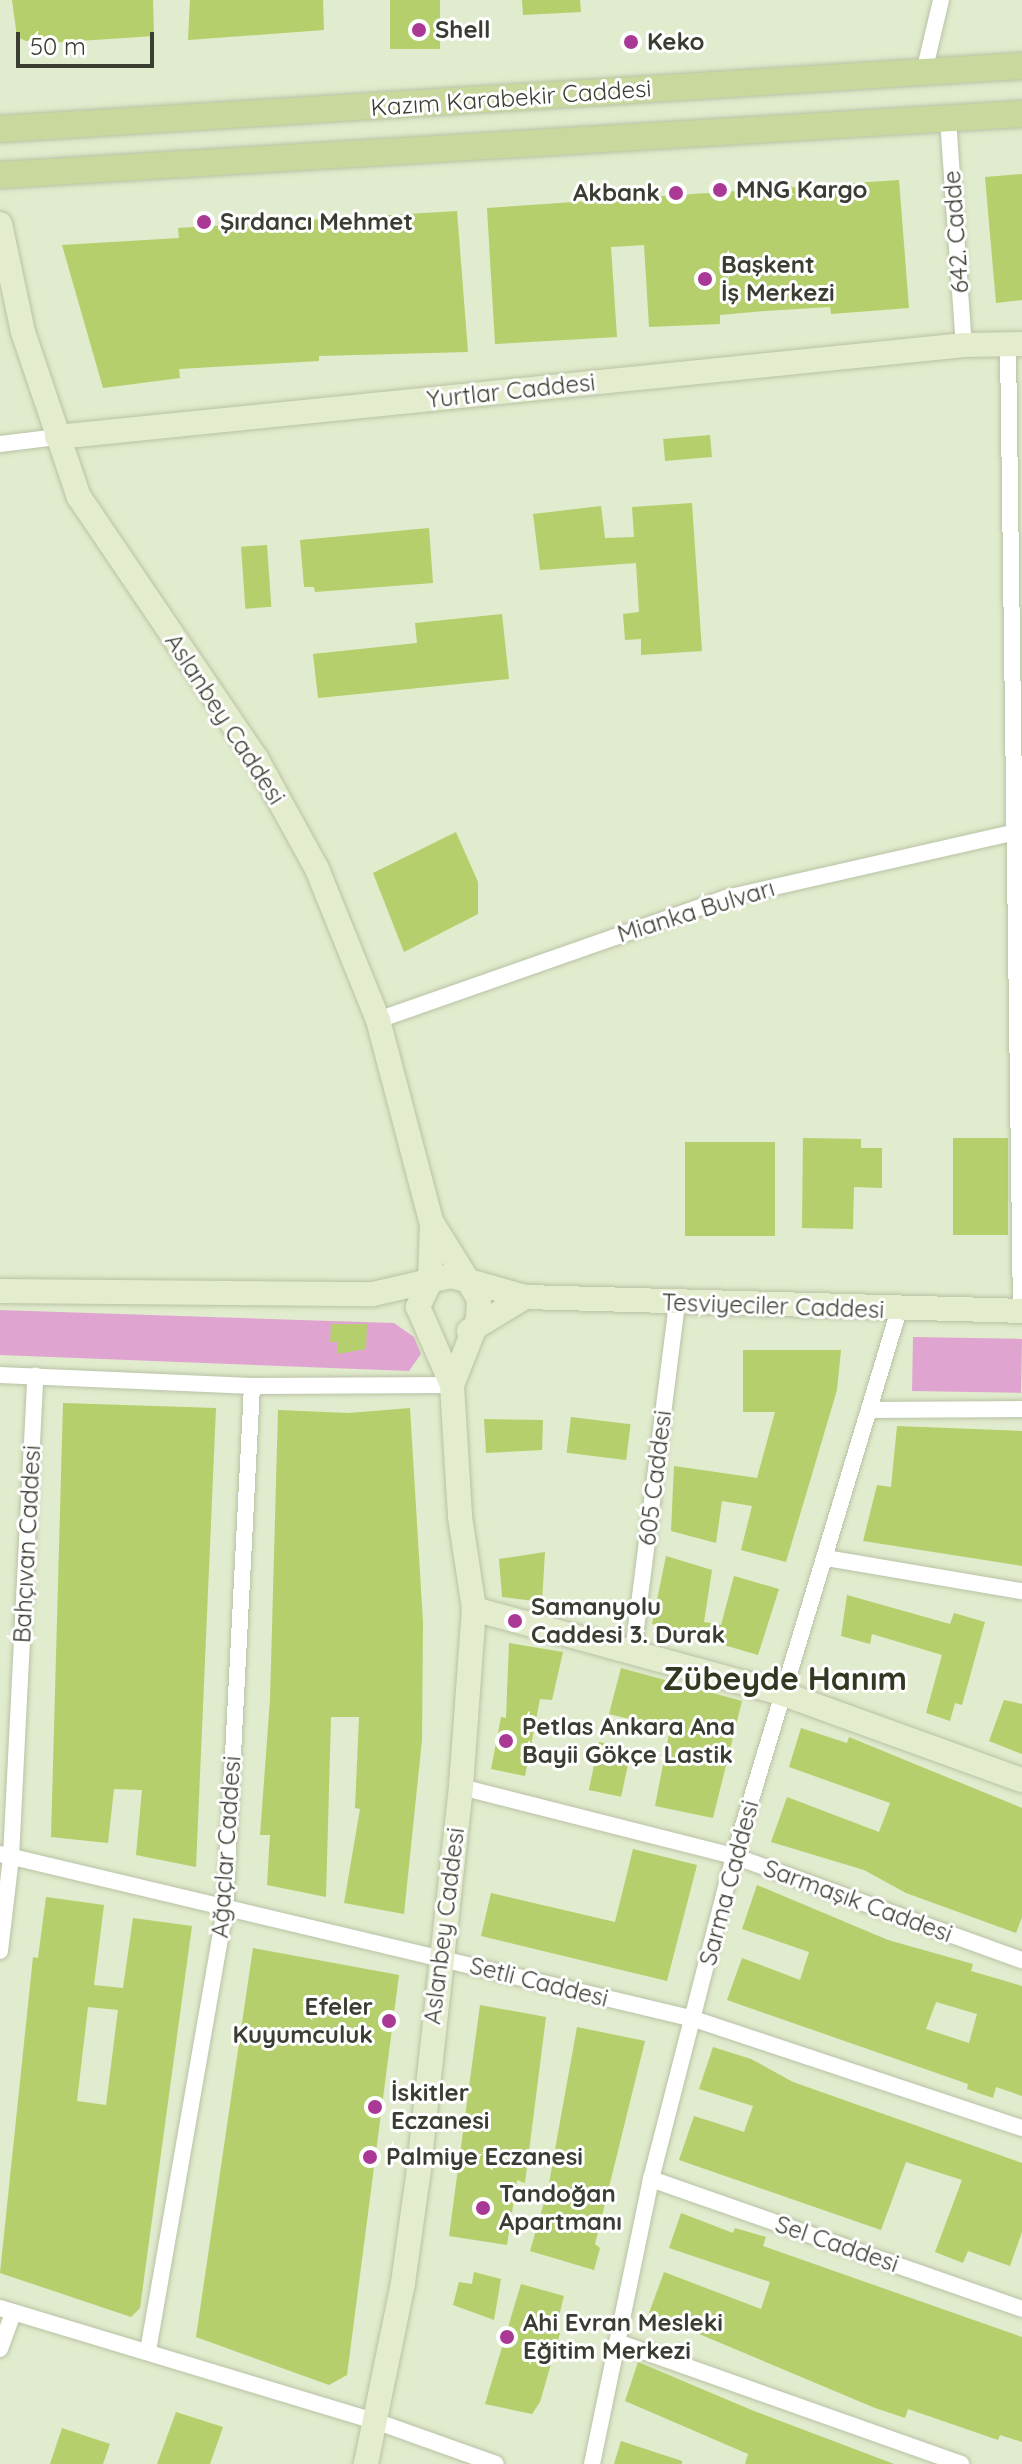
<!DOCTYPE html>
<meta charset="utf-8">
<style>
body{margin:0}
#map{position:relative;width:1022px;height:2464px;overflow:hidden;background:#e1ebcd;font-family:Quicksand,sans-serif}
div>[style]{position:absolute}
.green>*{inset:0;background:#e0a4d1;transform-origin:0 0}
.building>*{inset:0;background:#b4cf6b;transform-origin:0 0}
.roads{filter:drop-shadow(0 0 2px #b8c2a4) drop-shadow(0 0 2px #b8c2a4)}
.street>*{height:16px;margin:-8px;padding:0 8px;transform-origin:8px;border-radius:8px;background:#fff}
.secondary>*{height:24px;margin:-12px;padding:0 12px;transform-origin:12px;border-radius:12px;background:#e4ecce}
.primary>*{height:26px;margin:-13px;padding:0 13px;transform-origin:13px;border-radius:13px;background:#c9d99d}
.dots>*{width:22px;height:22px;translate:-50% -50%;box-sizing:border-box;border:4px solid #fff;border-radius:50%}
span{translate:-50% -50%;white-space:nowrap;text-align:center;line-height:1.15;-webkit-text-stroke:6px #fff;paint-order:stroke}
.poi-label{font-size:24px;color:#3a3d31;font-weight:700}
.left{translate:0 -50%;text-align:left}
.right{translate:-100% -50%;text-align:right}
.street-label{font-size:24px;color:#3a3d31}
.district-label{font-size:32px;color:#323921;font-weight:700}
.scale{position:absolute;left:16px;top:32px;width:138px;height:36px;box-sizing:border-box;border:4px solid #3a3d31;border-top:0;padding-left:10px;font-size:24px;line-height:28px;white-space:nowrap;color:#3a3d31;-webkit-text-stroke:6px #fff;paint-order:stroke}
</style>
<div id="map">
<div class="green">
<div style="clip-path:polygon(0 1310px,394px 1323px,414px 1337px,421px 1354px,409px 1371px,0 1355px)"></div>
<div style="left:913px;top:1337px;width:109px;height:54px;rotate:1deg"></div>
</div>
<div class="building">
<div style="clip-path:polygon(12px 0,153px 0,154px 36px,33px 44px,17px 37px)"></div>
<div style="clip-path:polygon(190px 0,323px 0,324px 30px,188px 40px)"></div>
<div style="left:390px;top:0;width:50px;height:49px"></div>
<div style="clip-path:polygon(522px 0,580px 0,581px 12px,523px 15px)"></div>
<div style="clip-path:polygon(1022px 174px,1022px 300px,996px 303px,985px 177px)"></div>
<div style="clip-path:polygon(899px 180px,909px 308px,831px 314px,830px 307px,765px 311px,720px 315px,720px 324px,649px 327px,644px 245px,611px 247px,617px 337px,495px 344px,487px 208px)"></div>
<div style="clip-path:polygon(457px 211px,468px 352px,319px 356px,319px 361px,179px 369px,180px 378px,103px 388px,62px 245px,179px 238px,178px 228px)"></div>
<div style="left:710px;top:435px;width:22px;height:47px;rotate:85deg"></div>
<div style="clip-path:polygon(692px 503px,702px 651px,641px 655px,641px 639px,625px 640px,623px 614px,639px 612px,636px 563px,540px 570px,533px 514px,601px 506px,605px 538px,634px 537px,632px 507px)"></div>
<div style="clip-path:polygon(429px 528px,433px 583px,315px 592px,314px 587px,304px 587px,300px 540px)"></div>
<div style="left:267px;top:545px;width:62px;height:26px;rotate:86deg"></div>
<div style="clip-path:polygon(502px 614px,509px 679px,318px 698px,313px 654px,417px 643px,415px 623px)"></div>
<div style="clip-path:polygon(456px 832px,478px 882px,478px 914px,404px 952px,373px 873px)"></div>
<div style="clip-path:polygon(803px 1138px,861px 1139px,861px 1148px,882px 1148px,882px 1188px,854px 1187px,853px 1229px,802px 1228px)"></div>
<div style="left:953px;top:1138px;width:55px;height:97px"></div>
<div style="left:685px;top:1142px;width:90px;height:94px"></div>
<div style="clip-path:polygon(331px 1324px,367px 1324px,366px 1349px,337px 1354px,337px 1342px,330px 1342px)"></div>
<div style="clip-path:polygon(743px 1350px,841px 1350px,837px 1390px,786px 1562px,741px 1550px,752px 1506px,722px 1501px,716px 1543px,671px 1531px,674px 1466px,757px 1478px,775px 1412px,743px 1412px)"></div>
<div style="clip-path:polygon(63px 1403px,216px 1408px,196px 1867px,136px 1855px,142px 1790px,114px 1789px,108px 1843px,51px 1837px)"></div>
<div style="clip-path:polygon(410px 1408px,423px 1622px,422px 1740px,404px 1914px,344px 1903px,360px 1809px,355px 1808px,359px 1717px,331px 1717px,326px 1897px,267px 1885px,270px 1835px,260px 1835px,270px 1700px,278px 1410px,349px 1413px)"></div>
<div style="left:571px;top:1417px;width:60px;height:36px;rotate:7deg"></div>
<div style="clip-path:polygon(484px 1419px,543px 1420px,542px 1450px,486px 1453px)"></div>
<div style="clip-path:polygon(897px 1426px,1022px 1431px,1022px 1566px,863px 1541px,877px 1485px,891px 1487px)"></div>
<div style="clip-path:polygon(545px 1552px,542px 1602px,502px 1597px,499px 1559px)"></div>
<div style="clip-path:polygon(666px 1556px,712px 1570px,704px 1622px,721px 1625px,734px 1576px,779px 1589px,758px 1655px,652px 1624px)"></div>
<div style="clip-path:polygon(847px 1595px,950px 1624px,954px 1613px,985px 1622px,962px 1705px,955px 1703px,950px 1721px,926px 1713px,942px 1655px,872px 1634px,870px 1644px,841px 1636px)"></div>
<div style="clip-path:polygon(509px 1643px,563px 1652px,552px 1700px,540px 1699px,525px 1776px,491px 1769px,501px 1717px,506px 1718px)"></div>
<div style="clip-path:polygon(621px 1668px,742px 1701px,713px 1818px,655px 1806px,670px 1729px,609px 1714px)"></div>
<div style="clip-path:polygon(1004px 1700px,1022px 1704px,1022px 1754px,989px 1741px)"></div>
<div style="clip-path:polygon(801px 1728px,847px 1743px,849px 1737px,1022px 1808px,1022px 1917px,1016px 1933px,906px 1893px,864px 1870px,771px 1842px,787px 1797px,879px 1832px,890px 1803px,789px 1767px)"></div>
<div style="left:599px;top:1742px;width:33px;height:49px;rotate:12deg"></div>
<div style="clip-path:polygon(633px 1849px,697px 1865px,667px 1981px,481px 1936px,491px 1893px,615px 1922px)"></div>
<div style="clip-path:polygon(evenodd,757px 1885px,888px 1940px,973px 1964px,971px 1971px,1022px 1986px,1022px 2096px,996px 2087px,993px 2098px,967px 2089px,968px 2084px,727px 2000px,742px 1958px,800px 1980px,809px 1952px,742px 1929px,757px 1885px,936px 2002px,977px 2014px,969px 2043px,926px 2029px,936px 2002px)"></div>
<div style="clip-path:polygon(evenodd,46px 1897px,104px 1905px,94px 1985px,123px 1988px,133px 1918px,192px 1926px,140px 2308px,131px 2317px,0 2273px,33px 1957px,38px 1958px,46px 1897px,88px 2007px,118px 2010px,106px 2105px,77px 2101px,88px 2007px)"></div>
<div style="clip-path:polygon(253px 1948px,399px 1975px,347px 2375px,329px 2385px,196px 2337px)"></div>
<div style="clip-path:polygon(480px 2005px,546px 2017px,525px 2183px,517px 2180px,507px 2245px,449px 2236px)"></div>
<div style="clip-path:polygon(577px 2027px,645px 2041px,595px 2244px,600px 2248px,594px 2270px,530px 2251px,548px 2189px)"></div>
<div style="clip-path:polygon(713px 2047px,751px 2059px,793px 2082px,1022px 2163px,1022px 2232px,1010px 2266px,968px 2251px,963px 2263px,935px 2252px,962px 2180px,906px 2162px,881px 2230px,679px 2160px,694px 2116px,744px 2132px,753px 2106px,699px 2089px)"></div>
<div style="clip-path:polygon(681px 2213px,733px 2233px,735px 2228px,766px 2237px,763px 2246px,1022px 2337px,1022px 2442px,1000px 2435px,998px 2440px,908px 2409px,905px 2418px,875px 2408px,649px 2313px,664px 2272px,761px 2309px,770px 2282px,669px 2248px)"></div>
<div style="clip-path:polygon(474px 2272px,501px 2279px,494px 2320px,453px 2305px,459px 2282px,472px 2284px)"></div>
<div style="clip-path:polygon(521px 2284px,564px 2296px,555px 2332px,560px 2333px,540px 2402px,532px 2414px,485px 2404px)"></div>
<div style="clip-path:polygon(638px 2362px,754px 2411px,894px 2464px,745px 2464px,748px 2454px,625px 2401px)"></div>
<div style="clip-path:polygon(176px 2412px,223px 2427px,210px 2464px,157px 2464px)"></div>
<div style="clip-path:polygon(62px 2428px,110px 2444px,103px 2464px,50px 2464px)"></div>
<div style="clip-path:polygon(621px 2441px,682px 2461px,682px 2464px,614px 2464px)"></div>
</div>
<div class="roads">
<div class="street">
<div style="left:924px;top:72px;width:74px;rotate:-76.7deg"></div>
<div style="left:948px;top:119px;width:227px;rotate:86deg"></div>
<div style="left:1008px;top:345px;width:966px;rotate:89.23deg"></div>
<div style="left:0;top:444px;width:57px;rotate:-7deg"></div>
<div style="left:378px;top:1020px;width:369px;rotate:-19.3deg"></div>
<div style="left:726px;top:898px;width:302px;rotate:-12.8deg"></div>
<div style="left:0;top:1375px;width:252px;rotate:2.5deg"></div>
<div style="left:252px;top:1386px;width:200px;rotate:-0.3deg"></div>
<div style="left:871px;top:1410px;width:151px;rotate:-0.4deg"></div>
<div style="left:826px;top:1558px;width:199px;rotate:9.6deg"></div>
<div style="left:633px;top:1652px;width:351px;rotate:-82.8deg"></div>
<div style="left:461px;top:1787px;width:282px;rotate:14.2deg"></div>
<div style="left:734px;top:1856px;width:306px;rotate:19.9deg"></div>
<div style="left:0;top:1854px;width:713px;rotate:13.37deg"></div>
<div style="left:694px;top:2019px;width:346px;rotate:18.4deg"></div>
<div style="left:0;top:1951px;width:95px;rotate:-83.3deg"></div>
<div style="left:11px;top:1857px;width:482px;rotate:-87.1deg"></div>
<div style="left:651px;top:2179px;width:393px;rotate:19.3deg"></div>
<div style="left:0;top:2308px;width:392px;rotate:16.8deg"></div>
<div style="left:375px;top:2421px;width:128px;rotate:19.6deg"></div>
<div style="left:617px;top:2342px;width:365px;rotate:19.5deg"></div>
<div style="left:0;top:2349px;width:38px;rotate:-70deg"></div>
<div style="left:148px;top:2351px;width:448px;rotate:-80.1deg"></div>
<div style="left:225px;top:1910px;width:525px;rotate:-87.05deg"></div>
<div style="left:592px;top:2464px;width:291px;rotate:-78.3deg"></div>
<div style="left:651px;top:2179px;width:333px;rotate:-75.6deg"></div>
<div style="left:734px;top:1856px;width:570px;rotate:-73.19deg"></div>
</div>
<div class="secondary">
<div style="left:0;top:224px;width:110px;rotate:78deg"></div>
<div style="left:23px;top:332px;width:174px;rotate:71.3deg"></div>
<div style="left:79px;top:497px;width:315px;rotate:55.9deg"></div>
<div style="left:256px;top:758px;width:127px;rotate:61.2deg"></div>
<div style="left:317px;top:869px;width:163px;rotate:68deg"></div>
<div style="left:378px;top:1020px;width:211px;rotate:75.2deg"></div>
<div style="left:432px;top:1224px;width:58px;rotate:92deg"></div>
<div style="left:430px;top:1282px;width:28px;rotate:116deg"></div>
<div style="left:418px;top:1307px;width:85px;rotate:66.4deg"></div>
<div style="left:452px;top:1385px;width:132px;rotate:86.5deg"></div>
<div style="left:460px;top:1517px;width:93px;rotate:81.3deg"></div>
<div style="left:474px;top:1609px;width:178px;rotate:94.2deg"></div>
<div style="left:461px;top:1787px;width:384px;rotate:96.3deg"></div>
<div style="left:419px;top:2169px;width:115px;rotate:98deg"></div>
<div style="left:403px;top:2283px;width:185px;rotate:101.6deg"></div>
<div style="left:57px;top:437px;width:912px;rotate:-5.79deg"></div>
<div style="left:964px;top:345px;width:58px;rotate:-1deg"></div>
<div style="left:434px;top:1226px;width:86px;rotate:58.3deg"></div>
<div style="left:479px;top:1299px;width:20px;rotate:93deg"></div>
<div style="left:478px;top:1319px;width:71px;rotate:111.5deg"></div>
<div style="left:0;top:1291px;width:373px;rotate:0.5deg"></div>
<div style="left:373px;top:1294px;width:80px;rotate:-13deg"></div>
<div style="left:451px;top:1276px;width:77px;rotate:15.8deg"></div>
<div style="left:525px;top:1297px;width:497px;rotate:1.6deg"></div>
<div style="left:469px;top:1331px;width:66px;rotate:-31.3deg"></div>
<div style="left:474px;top:1609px;width:321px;rotate:15.3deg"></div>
<div style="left:784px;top:1694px;width:253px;rotate:19.9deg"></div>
</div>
<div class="primary">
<div style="left:0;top:129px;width:1024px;rotate:-3.53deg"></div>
<div style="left:0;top:175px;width:1024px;rotate:-3.42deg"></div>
</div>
</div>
<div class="dots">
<div style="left:419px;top:30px;background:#aa3995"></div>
<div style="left:631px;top:42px;background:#aa3995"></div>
<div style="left:720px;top:190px;background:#aa3995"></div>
<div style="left:676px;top:193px;background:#aa3995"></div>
<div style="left:204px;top:222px;background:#aa3995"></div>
<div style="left:705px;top:279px;background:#aa3995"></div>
<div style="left:515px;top:1621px;background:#aa3995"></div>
<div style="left:506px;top:1741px;background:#aa3995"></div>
<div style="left:389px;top:2021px;background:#aa3995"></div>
<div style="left:375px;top:2107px;background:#aa3995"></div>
<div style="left:370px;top:2157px;background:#aa3995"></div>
<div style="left:483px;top:2208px;background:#aa3995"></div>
<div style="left:507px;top:2337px;background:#aa3995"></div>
</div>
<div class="poi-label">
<span class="left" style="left:435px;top:30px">Shell</span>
<span class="left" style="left:647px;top:42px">Keko</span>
<span class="left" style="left:736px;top:190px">MNG Kargo</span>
<span class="right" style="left:660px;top:193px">Akbank</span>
<span class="left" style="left:220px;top:222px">Şırdancı Mehmet</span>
<span class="left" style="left:721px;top:279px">Başkent<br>İş Merkezi</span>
<span class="left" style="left:531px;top:1621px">Samanyolu<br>Caddesi 3. Durak</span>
<span class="left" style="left:522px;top:1741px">Petlas Ankara Ana<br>Bayii Gökçe Lastik</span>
<span class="right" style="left:373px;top:2021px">Efeler<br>Kuyumculuk</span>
<span class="left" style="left:391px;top:2107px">İskitler<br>Eczanesi</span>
<span class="left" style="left:386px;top:2157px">Palmiye Eczanesi</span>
<span class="left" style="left:499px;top:2208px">Tandoğan<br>Apartmanı</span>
<span class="left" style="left:523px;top:2337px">Ahi Evran Mesleki<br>Eğitim Merkezi</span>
</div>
<div class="street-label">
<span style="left:511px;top:98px;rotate:-4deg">Kazım Karabekir Caddesi</span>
<span style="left:956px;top:232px;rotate:-94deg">642. Cadde</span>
<span style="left:511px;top:391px;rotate:-6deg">Yurtlar Caddesi</span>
<span style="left:225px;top:719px;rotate:57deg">Aslanbey Caddesi</span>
<span style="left:696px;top:911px;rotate:-17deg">Mianka Bulvarı</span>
<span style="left:773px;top:1306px;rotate:2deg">Tesviyeciler Caddesi</span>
<span style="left:655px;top:1478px;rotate:-83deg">605 Caddesi</span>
<span style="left:27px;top:1544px;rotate:-87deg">Bahçıvan Caddesi</span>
<span style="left:226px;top:1847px;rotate:-86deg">Ağaçlar Caddesi</span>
<span style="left:729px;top:1883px;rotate:-75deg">Sarma Caddesi</span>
<span style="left:858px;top:1901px;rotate:20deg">Sarmaşık Caddesi</span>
<span style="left:444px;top:1926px;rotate:-83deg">Aslanbey Caddesi</span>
<span style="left:539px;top:1982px;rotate:14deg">Setli Caddesi</span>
<span style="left:837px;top:2244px;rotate:19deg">Sel Caddesi</span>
</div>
<div class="district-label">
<span style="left:785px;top:1678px">Zübeyde Hanım</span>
</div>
<div class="scale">50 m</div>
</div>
